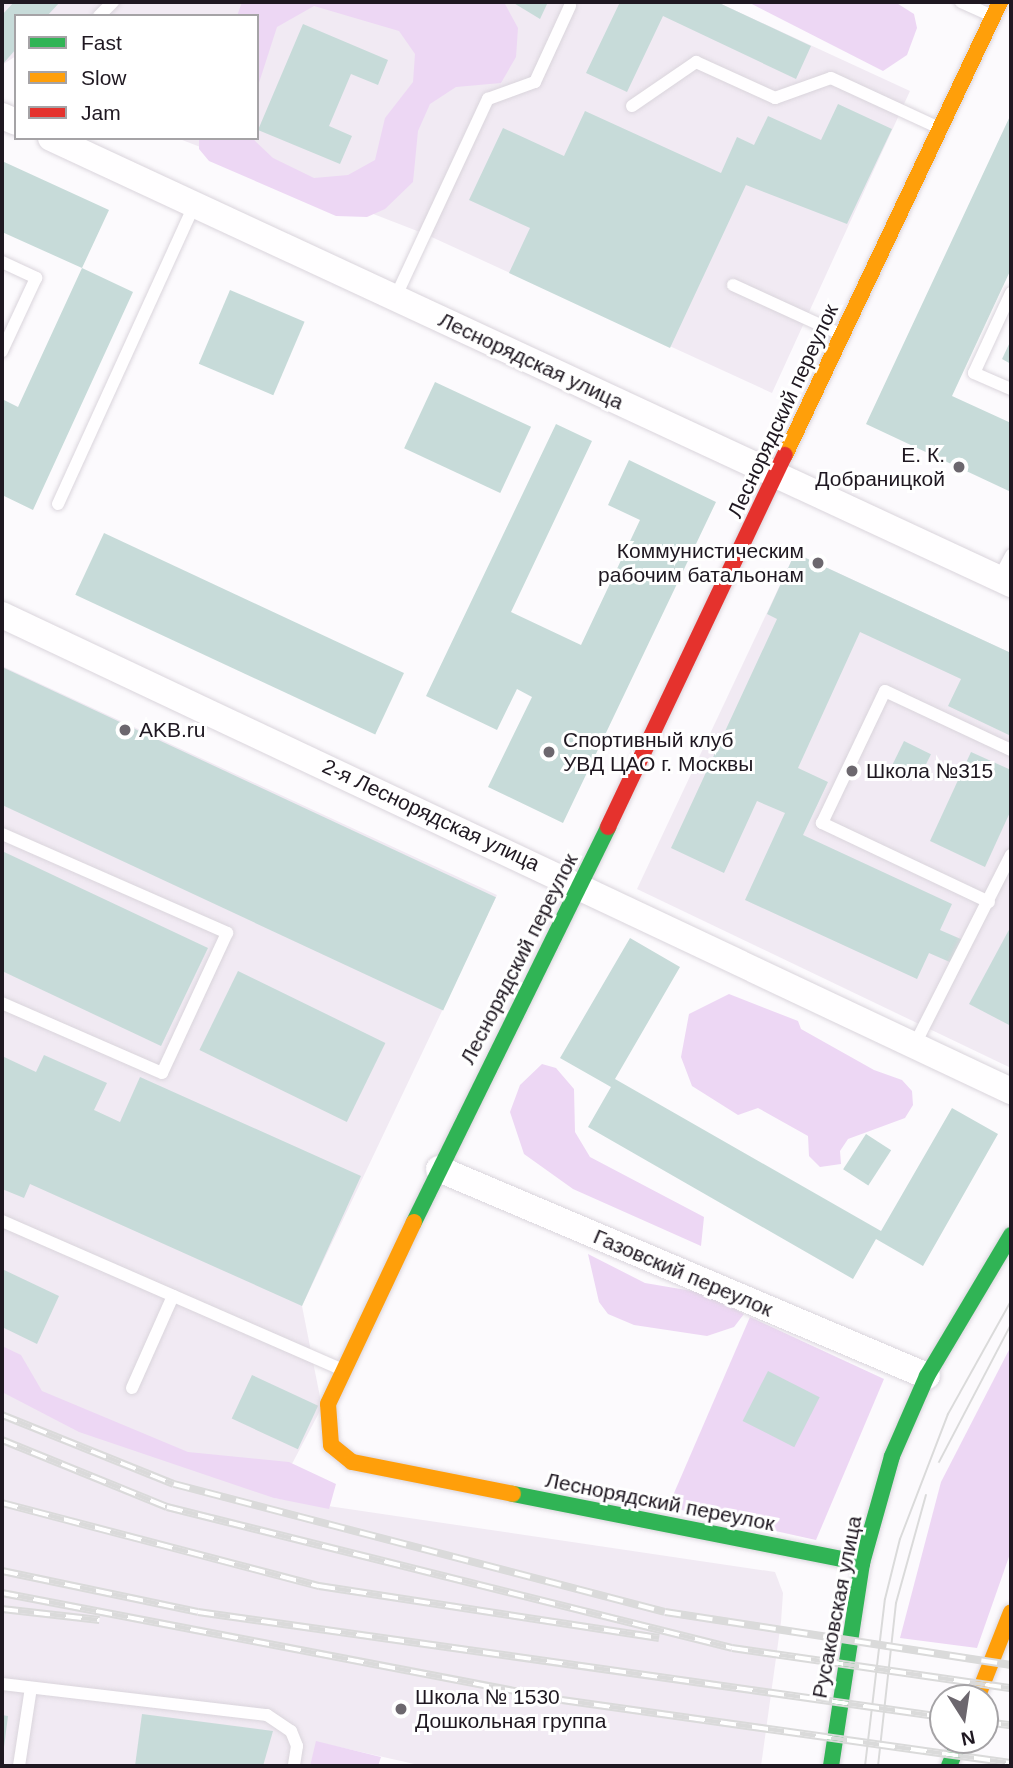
<!DOCTYPE html>
<meta charset="utf-8">
<style>
body{margin:0}
#map{position:relative;width:1013px;height:1768px;overflow:hidden;background:#fcfafd;font-family:Arial,sans-serif}
div>[style]{position:absolute}
.built>*{inset:0;background:#f1eaf3}
.green>*{inset:0;background:#edd7f4}
.building>*{inset:0;background:#c7dbd9;transform-origin:0 0}
.roads{filter:drop-shadow(0 0 2px #dad5dc) drop-shadow(0 0 2px #dad5dc)}
.lane>*{height:12px;margin:-6px;padding:0 6px;transform-origin:6px;border-radius:6px;background:#fffeff}
.street>*{height:26px;margin:-13px;padding:0 13px;transform-origin:13px;border-radius:13px;background:#fffeff}
.fast>*{height:16px;margin:-8px;padding:0 8px;transform-origin:8px;border-radius:8px;background:#30b455}
.slow>*{height:16px;margin:-8px;padding:0 8px;transform-origin:8px;border-radius:8px;background:#ff9f0a}
.jam>*{height:16px;margin:-8px;padding:0 8px;transform-origin:8px;border-radius:8px;background:#e5322d}
.tram>*{height:2px;margin:-1px;padding:0 1px;transform-origin:1px;border-radius:1px;background:#dadada}
.rail>*{height:8px;margin-top:-4px;transform-origin:0;background:repeating-linear-gradient(90deg,#fff 0 16px,#dadada 0 32px);box-sizing:border-box;border-block:2px solid #dadada}
.dots>*{width:19px;height:19px;translate:-50% -50%;box-sizing:border-box;border:4px solid #fff;border-radius:50%}
span{translate:-50% -50%;white-space:nowrap;text-align:center;line-height:1.15;-webkit-text-stroke:6px #fff;paint-order:stroke}
.street-label{font-size:21px;color:#1f1821}
.poi-label{font-size:21px;color:#1f1821}
.right{translate:-100% -50%;text-align:right}
.left{translate:0 -50%;text-align:left}
.frame{position:absolute;inset:0;border:4px solid #1f1821;pointer-events:none}
.legend{position:absolute;left:14px;top:14px;width:245px;height:126px;box-sizing:border-box;background:#fff;border:2px solid #a5a3a6;margin:0;padding:9px 12px;list-style:none;font-size:21px;color:#1f1821}
.legend li{display:flex;align-items:center;gap:14px;height:35px}
.legend b{width:35px;border:2px solid #a5a3a6}
.north{position:absolute;left:929px;top:1684px;width:70px;height:70px;box-sizing:border-box;background:#fff;border:2px solid #a5a3a6;border-radius:50%;rotate:168deg;font-size:19px;font-weight:700;line-height:28px;text-align:center;color:#1f1821}
.north::after{content:'';display:block;margin:auto;width:24px;height:32px;background:#6c676e;clip-path:polygon(50% 0,100% 100%,50% 72%,0 100%)}
</style>
<div id="map">
<div class="built">
<div style="clip-path:polygon(2px 2px,717px 2px,910px 91px,772px 393px,425px 234px,177px 138px,257px 138px,257px 16px,16px 16px,16px 56px,2px 65px)"></div>
<div style="clip-path:polygon(795px 553px,1011px 653px,1011px 1068px,637px 889px)"></div>
<div style="clip-path:polygon(2px 666px,497px 895px,302px 1306px,322px 1407px,274px 1498px,775px 1572px,783px 1593px,781px 1622px,761px 1766px,423px 1766px,317px 1742px,310px 1766px,2px 1766px)"></div>
</div>
<div class="green">
<div style="clip-path:polygon(242px 2px,504px 2px,518px 28px,516px 57px,501px 83px,456px 87px,430px 104px,418px 131px,413px 182px,385px 209px,367px 217px,336px 216px,209px 161px,199px 149px,199px 138px,252px 138px,273px 158px,314px 178px,348px 175px,375px 160px,385px 118px,413px 82px,415px 54px,399px 31px,314px 6px,277px 27px,257px 89px,257px 16px,237px 16px)"></div>
<div style="clip-path:polygon(748px 2px,895px 2px,914px 14px,917px 28px,907px 55px,883px 71px)"></div>
<div style="clip-path:polygon(729px 994px,798px 1021px,801px 1029px,874px 1070px,902px 1080px,912px 1091px,913px 1105px,905px 1118px,848px 1139px,840px 1151px,841px 1164px,820px 1167px,809px 1156px,808px 1136px,758px 1108px,738px 1115px,692px 1086px,681px 1057px,689px 1014px)"></div>
<div style="clip-path:polygon(542px 1064px,556px 1068px,574px 1089px,575px 1132px,590px 1157px,704px 1217px,701px 1246px,573px 1189px,524px 1154px,510px 1112px,520px 1085px)"></div>
<div style="clip-path:polygon(588px 1254px,645px 1283px,704px 1293px,744px 1314px,734px 1327px,707px 1336px,634px 1325px,608px 1314px,599px 1302px)"></div>
<div style="clip-path:polygon(750px 1317px,884px 1379px,816px 1540px,668px 1507px)"></div>
<div style="clip-path:polygon(2px 1346px,21px 1355px,42px 1391px,188px 1452px,289px 1462px,336px 1484px,329px 1509px,274px 1498px,79px 1432px,2px 1392px)"></div>
<div style="clip-path:polygon(1011px 1346px,1011px 1551px,977px 1648px,900px 1638px,941px 1482px)"></div>
<div style="clip-path:polygon(316px 1741px,381px 1757px,378px 1766px,310px 1766px)"></div>
</div>
<div class="building">
<div style="clip-path:polygon(14px 2px,60px 2px,47px 16px,16px 16px,16px 49px,2px 65px,2px 15px)"></div>
<div style="clip-path:polygon(512px 2px,548px 2px,540px 19px)"></div>
<div style="clip-path:polygon(620px 2px,717px 2px,811px 46px,796px 79px,663px 16px,627px 92px,586px 73px)"></div>
<div style="clip-path:polygon(303px 24px,388px 60px,378px 85px,351px 74px,329px 126px,352px 136px,340px 164px,258px 130px)"></div>
<div style="clip-path:polygon(838px 104px,892px 129px,847px 224px,746px 185px,670px 348px,509px 273px,530px 228px,469px 200px,503px 128px,564px 156px,585px 111px,721px 173px,737px 137px,754px 145px,768px 116px,821px 140px)"></div>
<div style="clip-path:polygon(1011px 114px,1011px 269px,952px 396px,1011px 423px,1011px 492px,866px 424px)"></div>
<div style="clip-path:polygon(2px 161px,109px 210px,82px 268px,133px 292px,33px 510px,2px 495px,2px 399px,18px 407px,82px 268px,2px 232px)"></div>
<div style="left:230px;top:290px;width:81px;height:80px;rotate:23deg"></div>
<div style="clip-path:polygon(1011px 340px,1011px 364px,1002px 359px)"></div>
<div style="left:435px;top:382px;width:106px;height:73px;rotate:25deg"></div>
<div style="clip-path:polygon(556px 424px,592px 441px,511px 612px,581px 645px,640px 520px,608px 505px,629px 460px,716px 502px,563px 823px,488px 787px,532px 697px,517px 689px,497px 730px,426px 696px)"></div>
<div style="left:104px;top:533px;width:331px;height:68px;rotate:25deg"></div>
<div style="clip-path:polygon(795px 553px,1011px 653px,1011px 736px,948px 706px,961px 679px,860px 632px,798px 768px,828px 782px,803px 835px,952px 904px,940px 930px,963px 940px,952px 963px,929px 953px,917px 979px,745px 900px,785px 813px,757px 801px,724px 873px,671px 848px,777px 619px,767px 614px)"></div>
<div style="left:2px;top:667px;width:545px;height:125px;rotate:25deg"></div>
<div style="left:904px;top:741px;width:30px;height:28px;rotate:26deg"></div>
<div style="clip-path:polygon(971px 752px,1011px 770px,1011px 810px,985px 867px,930px 841px)"></div>
<div style="clip-path:polygon(2px 851px,208px 948px,161px 1046px,2px 971px)"></div>
<div style="clip-path:polygon(1011px 926px,1011px 1026px,969px 1004px)"></div>
<div style="clip-path:polygon(630px 938px,680px 967px,615px 1079px,881px 1231px,952px 1108px,998px 1134px,923px 1266px,876px 1239px,853px 1279px,588px 1127px,611px 1087px,560px 1058px)"></div>
<div style="left:238px;top:971px;width:164px;height:88px;rotate:26deg"></div>
<div style="clip-path:polygon(44px 1055px,107px 1083px,94px 1110px,120px 1122px,140px 1077px,361px 1176px,302px 1306px,30px 1184px,24px 1198px,2px 1189px,2px 1056px,36px 1072px)"></div>
<div style="left:866px;top:1134px;width:30px;height:42px;rotate:33deg"></div>
<div style="clip-path:polygon(2px 1269px,59px 1296px,37px 1344px,2px 1327px)"></div>
<div style="left:768px;top:1371px;width:58px;height:56px;rotate:27deg"></div>
<div style="left:252px;top:1375px;width:73px;height:48px;rotate:25deg"></div>
<div style="clip-path:polygon(142px 1714px,273px 1731px,263px 1766px,135px 1766px)"></div>
<div style="clip-path:polygon(2px 1715px,8px 1716px,3px 1755px,2px 1755px)"></div>
</div>
<div class="roads">
<div class="lane">
<div style="left:961px;top:2px;width:32px;rotate:24deg"></div>
<div style="left:99px;top:16px;width:20px;rotate:-45deg"></div>
<div style="left:632px;top:106px;width:78px;rotate:-34.5deg"></div>
<div style="left:696px;top:62px;width:87px;rotate:24.5deg"></div>
<div style="left:775px;top:98px;width:59px;rotate:-19.7deg"></div>
<div style="left:831px;top:78px;width:119px;rotate:24.8deg"></div>
<div style="left:2px;top:262px;width:38px;rotate:25deg"></div>
<div style="left:36px;top:278px;width:81px;rotate:115deg"></div>
<div style="left:733px;top:285px;width:115px;rotate:24.6deg"></div>
<div style="left:1011px;top:293px;width:88px;rotate:114.8deg"></div>
<div style="left:974px;top:373px;width:40px;rotate:23.4deg"></div>
<div style="left:395px;top:298px;width:220px;rotate:-65deg"></div>
<div style="left:488px;top:99px;width:50px;rotate:-19.9deg"></div>
<div style="left:535px;top:82px;width:84px;rotate:-65.3deg"></div>
<div style="left:58px;top:504px;width:328px;rotate:-65.5deg"></div>
<div style="left:999px;top:578px;width:26px;rotate:-62deg"></div>
<div style="left:2px;top:834px;width:246px;rotate:23.7deg"></div>
<div style="left:227px;top:933px;width:154px;rotate:114.9deg"></div>
<div style="left:162px;top:1073px;width:175px;rotate:-156.4deg"></div>
<div style="left:989px;top:902px;width:185px;rotate:-154.7deg"></div>
<div style="left:822px;top:823px;width:146px;rotate:-64.5deg"></div>
<div style="left:885px;top:691px;width:139px;rotate:25.1deg"></div>
<div style="left:915px;top:1044px;width:212px;rotate:-63.1deg"></div>
<div style="left:2px;top:1221px;width:369px;rotate:23.6deg"></div>
<div style="left:132px;top:1388px;width:101px;rotate:-66deg"></div>
<div style="left:2px;top:1684px;width:267px;rotate:6.7deg"></div>
<div style="left:267px;top:1715px;width:29px;rotate:34deg"></div>
<div style="left:291px;top:1731px;width:16px;rotate:68deg"></div>
<div style="left:297px;top:1746px;width:20px;rotate:99deg"></div>
<div style="left:19px;top:1766px;width:79px;rotate:-81.3deg"></div>
</div>
<div class="street">
<div style="left:2px;top:116px;width:15px;rotate:23deg"></div>
<div style="left:51px;top:138px;width:1059px;rotate:24.92deg"></div>
<div style="left:2px;top:615px;width:1116px;rotate:25.26deg"></div>
<div style="left:439px;top:1169px;width:530px;rotate:22.99deg"></div>
</div>
<div class="fast">
<div style="left:414px;top:1222px;width:440px;rotate:-63.8deg"></div>
<div style="left:513px;top:1494px;width:356px;rotate:11.2deg"></div>
<div style="left:831px;top:1766px;width:205px;rotate:-81.3deg"></div>
<div style="left:862px;top:1563px;width:111px;rotate:-74.3deg"></div>
<div style="left:892px;top:1456px;width:87px;rotate:-66.4deg"></div>
<div style="left:927px;top:1376px;width:164px;rotate:-59.2deg"></div>
<div style="left:949px;top:1766px;width:28px;rotate:-67deg"></div>
</div>
<div class="slow">
<div style="left:785px;top:455px;width:501px;rotate:-64.61deg"></div>
<div style="left:414px;top:1222px;width:201px;rotate:115.3deg"></div>
<div style="left:328px;top:1404px;width:41px;rotate:85.8deg"></div>
<div style="left:331px;top:1445px;width:27px;rotate:39deg"></div>
<div style="left:352px;top:1462px;width:164px;rotate:11.2deg"></div>
<div style="left:977px;top:1698px;width:92px;rotate:-68.4deg"></div>
</div>
<div class="jam">
<div style="left:608px;top:827px;width:412px;rotate:-64.6deg"></div>
</div>
</div>
<div class="tram">
<div style="left:939px;top:1462px;width:156px;rotate:-62.4deg"></div>
<div style="left:865px;top:1766px;width:168px;rotate:-83.2deg"></div>
<div style="left:885px;top:1599px;width:62px;rotate:-76deg"></div>
<div style="left:900px;top:1539px;width:134px;rotate:-69deg"></div>
<div style="left:948px;top:1414px;width:129px;rotate:-60.9deg"></div>
<div style="left:878px;top:1766px;width:164px;rotate:-83.7deg"></div>
<div style="left:896px;top:1603px;width:112px;rotate:-74.5deg"></div>
</div>
<div class="rail">
<div style="left:2px;top:1415px;width:185px;rotate:21.9deg"></div>
<div style="left:174px;top:1484px;width:507px;rotate:14.61deg"></div>
<div style="left:665px;top:1612px;width:350px;rotate:8.7deg"></div>
<div style="left:2px;top:1440px;width:178px;rotate:22.1deg"></div>
<div style="left:167px;top:1507px;width:582px;rotate:14.01deg"></div>
<div style="left:732px;top:1648px;width:282px;rotate:8.2deg"></div>
<div style="left:2px;top:1503px;width:328px;rotate:14.7deg"></div>
<div style="left:319px;top:1586px;width:344px;rotate:8.7deg"></div>
<div style="left:2px;top:1571px;width:200px;rotate:11.8deg"></div>
<div style="left:198px;top:1612px;width:752px;rotate:8.02deg"></div>
<div style="left:2px;top:1593px;width:570px;rotate:10.82deg"></div>
<div style="left:562px;top:1700px;width:453px;rotate:8deg"></div>
<div style="left:2px;top:1609px;width:98px;rotate:6.5deg"></div>
<div style="left:985px;top:1722px;width:26px;rotate:7deg"></div>
</div>
<div class="dots">
<div style="left:959px;top:467px;background:#6c676e"></div>
<div style="left:818px;top:563px;background:#6c676e"></div>
<div style="left:125px;top:730px;background:#6c676e"></div>
<div style="left:549px;top:752px;background:#6c676e"></div>
<div style="left:852px;top:771px;background:#6c676e"></div>
<div style="left:401px;top:1709px;background:#6c676e"></div>
</div>
<div class="street-label">
<span style="left:531px;top:361px;rotate:25deg">Леснорядская улица</span>
<span style="left:783px;top:411px;rotate:-65deg">Леснорядский переулок</span>
<span style="left:431px;top:815px;rotate:25deg">2-я Леснорядская улица</span>
<span style="left:519px;top:959px;rotate:-63deg">Леснорядский переулок</span>
<span style="left:683px;top:1273px;rotate:23deg">Газовский переулок</span>
<span style="left:660px;top:1502px;rotate:11deg">Леснорядский переулок</span>
<span style="left:837px;top:1607px;rotate:-79deg">Русаковская улица</span>
</div>
<div class="poi-label">
<span class="right" style="left:945px;top:467px">Е. К.<br>Добраницкой</span>
<span class="right" style="left:804px;top:563px">Коммунистическим<br>рабочим батальонам</span>
<span class="left" style="left:139px;top:730px">AKB.ru</span>
<span class="left" style="left:563px;top:752px">Спортивный клуб<br>УВД ЦАО г. Москвы</span>
<span class="left" style="left:866px;top:771px">Школа №315</span>
<span class="left" style="left:415px;top:1709px">Школа № 1530<br>Дошкольная группа</span>
</div>
<div class="frame"></div>
<ul class="legend">
<li><b style="height:9px;background:#30b455"></b>Fast</li>
<li><b style="height:9px;background:#ff9f0a"></b>Slow</li>
<li><b style="height:9px;background:#e5322d"></b>Jam</li>
</ul>
<div class="north">N</div>
</div>
